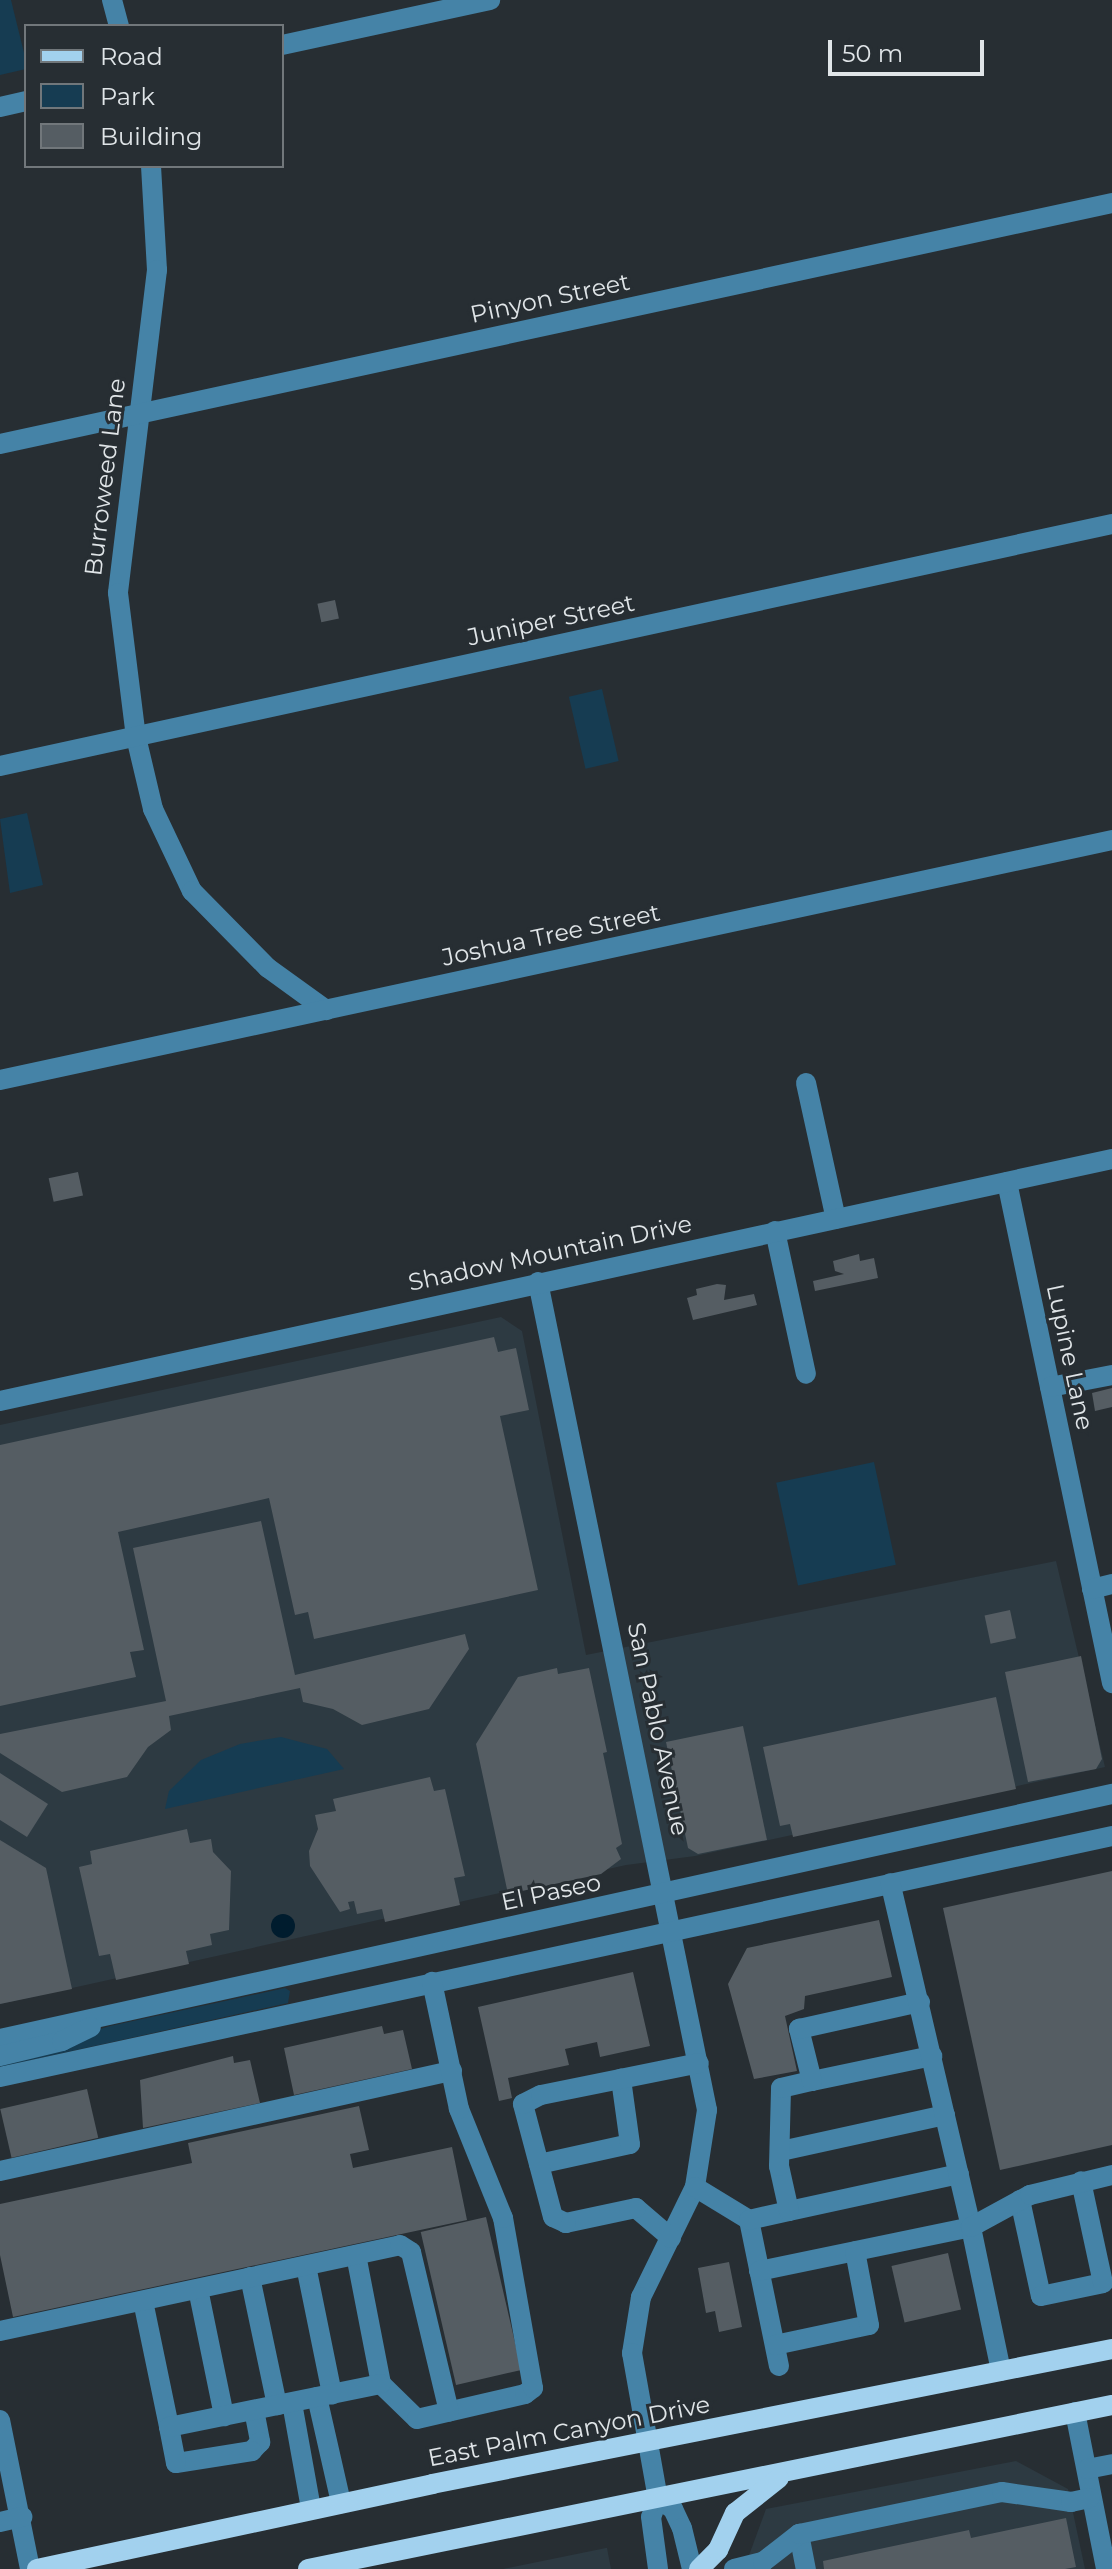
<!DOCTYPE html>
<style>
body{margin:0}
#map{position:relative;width:1112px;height:2569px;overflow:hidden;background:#272e33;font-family:Montserrat,sans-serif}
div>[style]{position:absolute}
.built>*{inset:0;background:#2d3a42}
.green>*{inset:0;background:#163c52;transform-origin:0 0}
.water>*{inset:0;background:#001c2e}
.round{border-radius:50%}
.building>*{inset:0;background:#555d63;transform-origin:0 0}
.minor>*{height:20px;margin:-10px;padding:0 10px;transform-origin:10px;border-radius:10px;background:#4583a7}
.major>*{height:20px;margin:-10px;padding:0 10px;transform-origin:10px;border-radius:10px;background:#a2d1ee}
span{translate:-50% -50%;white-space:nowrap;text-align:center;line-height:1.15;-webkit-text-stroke:6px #272e33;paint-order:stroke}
.street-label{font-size:24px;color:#e0e5e8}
.legend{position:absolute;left:24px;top:24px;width:260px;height:144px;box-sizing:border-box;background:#272e33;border:2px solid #71777b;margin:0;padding:10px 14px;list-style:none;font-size:24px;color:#e0e5e8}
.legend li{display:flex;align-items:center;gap:16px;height:40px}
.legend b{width:40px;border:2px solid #71777b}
.scale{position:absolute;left:828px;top:40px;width:156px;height:36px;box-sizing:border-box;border:4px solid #e0e5e8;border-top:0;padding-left:10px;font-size:24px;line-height:28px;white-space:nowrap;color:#e0e5e8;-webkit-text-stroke:6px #272e33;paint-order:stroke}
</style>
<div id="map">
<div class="built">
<div style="clip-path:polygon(501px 1317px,522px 1331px,586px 1655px,1056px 1561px,1105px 1767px,695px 1856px,626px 1865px,0 2004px,0 1425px)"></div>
<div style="clip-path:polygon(1016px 2461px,1068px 2489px,1085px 2569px,744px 2569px,766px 2509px)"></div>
<div style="clip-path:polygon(607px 2548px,611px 2569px,503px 2569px,606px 2548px)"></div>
</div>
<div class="green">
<div style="clip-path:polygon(0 0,11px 0,26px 61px,26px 69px,0 75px)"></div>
<div style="left:602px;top:689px;width:74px;height:34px;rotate:77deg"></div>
<div style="clip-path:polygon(27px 813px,43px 885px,10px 893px,0 819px)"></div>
<div style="left:874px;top:1462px;width:105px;height:100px;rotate:78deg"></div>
<div style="clip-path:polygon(281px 1737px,327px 1749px,344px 1769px,165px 1809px,169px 1791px,201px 1760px,240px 1744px)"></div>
<div style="clip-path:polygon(285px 1988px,290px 1991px,288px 2003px,0 2067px,0 2060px,110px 2026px)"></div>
</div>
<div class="water">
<div class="round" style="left:271px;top:1914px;width:24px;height:24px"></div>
</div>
<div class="building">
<div style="left:335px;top:600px;width:19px;height:18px;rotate:78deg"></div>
<div style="left:78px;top:1172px;width:24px;height:30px;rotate:78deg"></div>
<div style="clip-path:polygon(859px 1254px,860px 1261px,874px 1258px,878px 1278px,815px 1291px,813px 1281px,844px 1274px,835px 1271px,833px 1261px)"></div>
<div style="clip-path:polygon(717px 1284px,726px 1285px,724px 1300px,754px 1294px,757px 1305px,693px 1320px,687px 1298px,697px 1295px,696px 1289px)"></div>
<div style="clip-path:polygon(494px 1337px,498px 1352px,516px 1348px,529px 1410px,500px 1416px,538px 1590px,314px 1639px,308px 1612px,295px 1615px,269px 1498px,118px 1532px,144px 1650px,130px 1652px,136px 1677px,0 1706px,0 1445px)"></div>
<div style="clip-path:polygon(1112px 1388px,1112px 1407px,1095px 1411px,1092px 1393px)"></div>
<div style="clip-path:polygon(261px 1521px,295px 1675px,465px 1634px,469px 1649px,429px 1709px,362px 1725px,333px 1709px,303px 1702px,300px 1688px,169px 1716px,171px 1730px,148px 1747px,127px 1777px,62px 1792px,0 1753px,0 1734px,166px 1701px,133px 1548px)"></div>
<div style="left:1010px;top:1610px;width:29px;height:26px;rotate:78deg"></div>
<div style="clip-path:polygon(1081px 1656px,1102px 1759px,1096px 1769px,1028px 1782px,1005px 1672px)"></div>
<div style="clip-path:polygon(557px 1668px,558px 1674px,589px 1668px,607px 1752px,603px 1753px,622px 1844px,616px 1848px,621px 1859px,601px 1874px,508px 1894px,476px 1744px,518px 1677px)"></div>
<div style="clip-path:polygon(996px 1697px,1016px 1789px,793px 1837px,790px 1824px,780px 1826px,763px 1747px)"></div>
<div style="clip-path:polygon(743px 1726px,767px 1840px,698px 1854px,688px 1848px,666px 1742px)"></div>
<div style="clip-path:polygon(0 1773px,48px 1804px,27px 1837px,0 1820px)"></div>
<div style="clip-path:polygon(430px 1777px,434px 1791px,445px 1789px,465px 1876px,454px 1878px,460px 1905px,385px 1922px,382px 1909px,357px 1914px,354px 1901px,348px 1902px,350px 1909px,340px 1912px,310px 1866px,309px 1851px,318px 1829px,315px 1815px,336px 1811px,333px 1799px)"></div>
<div style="clip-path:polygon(187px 1829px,190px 1843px,211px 1839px,213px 1852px,231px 1871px,229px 1930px,210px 1934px,212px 1945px,186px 1951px,189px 1964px,116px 1980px,110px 1954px,99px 1956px,79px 1867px,92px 1864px,90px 1851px)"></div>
<div style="clip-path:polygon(0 1840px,46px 1868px,72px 1989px,0 2004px)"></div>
<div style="clip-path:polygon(1112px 1871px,1112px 2145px,1000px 2170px,943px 1908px)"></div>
<div style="clip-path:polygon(879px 1920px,892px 1977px,805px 1996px,804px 2009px,785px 2016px,797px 2071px,754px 2079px,728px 1984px,747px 1948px)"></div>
<div style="clip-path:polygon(633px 1972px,650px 2046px,600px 2057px,597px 2042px,565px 2049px,569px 2065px,508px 2078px,512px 2098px,499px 2101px,478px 2007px)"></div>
<div style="clip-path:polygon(382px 2026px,384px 2034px,403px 2030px,412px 2069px,294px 2095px,284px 2048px)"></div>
<div style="clip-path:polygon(233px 2056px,234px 2063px,250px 2060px,260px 2103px,143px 2128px,140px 2080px)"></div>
<div style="left:87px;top:2089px;width:50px;height:89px;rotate:77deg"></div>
<div style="clip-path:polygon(359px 2106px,369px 2150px,350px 2154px,353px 2168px,452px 2147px,467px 2220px,13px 2317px,0 2255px,0 2204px,192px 2163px,188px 2143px)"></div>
<div style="left:486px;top:2217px;width:157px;height:67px;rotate:77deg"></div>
<div style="left:948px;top:2253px;width:58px;height:58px;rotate:77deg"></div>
<div style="clip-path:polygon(729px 2262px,742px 2327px,719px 2332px,715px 2311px,706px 2313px,698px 2268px)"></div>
<div style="clip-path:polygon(1066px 2518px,1076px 2567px,1065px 2569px,824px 2569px,823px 2561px,969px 2530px,971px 2538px)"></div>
</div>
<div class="minor">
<div style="left:112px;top:0;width:27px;rotate:75deg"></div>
<div style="left:282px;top:45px;width:213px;rotate:-12.2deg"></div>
<div style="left:0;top:107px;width:27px;rotate:-13deg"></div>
<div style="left:151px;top:166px;width:104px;rotate:86.7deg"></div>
<div style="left:157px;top:270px;width:325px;rotate:96.9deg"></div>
<div style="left:118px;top:593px;width:145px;rotate:82.9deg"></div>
<div style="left:136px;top:737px;width:74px;rotate:76.7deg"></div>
<div style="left:153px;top:809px;width:91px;rotate:64.6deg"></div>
<div style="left:192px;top:891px;width:108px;rotate:45.4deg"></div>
<div style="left:268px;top:968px;width:72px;rotate:35.9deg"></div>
<div style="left:0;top:444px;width:1138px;rotate:-12.23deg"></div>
<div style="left:0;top:766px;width:1138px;rotate:-12.28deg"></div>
<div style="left:0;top:1080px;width:1138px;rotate:-12.18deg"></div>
<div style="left:806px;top:1083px;width:139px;rotate:77.6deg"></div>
<div style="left:1007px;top:1182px;width:512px;rotate:78.16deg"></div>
<div style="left:775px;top:1231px;width:146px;rotate:77.8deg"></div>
<div style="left:538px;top:1282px;width:845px;rotate:78.46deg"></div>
<div style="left:707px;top:2110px;width:78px;rotate:98.9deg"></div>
<div style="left:695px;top:2187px;width:123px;rotate:116.1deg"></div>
<div style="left:641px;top:2297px;width:57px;rotate:99.1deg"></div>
<div style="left:632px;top:2353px;width:148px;rotate:79.9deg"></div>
<div style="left:658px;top:2499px;width:19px;rotate:111deg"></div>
<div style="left:651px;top:2517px;width:52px;rotate:82.3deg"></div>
<div style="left:1050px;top:1387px;width:63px;rotate:-11deg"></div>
<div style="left:0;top:1401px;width:1138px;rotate:-12.28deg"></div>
<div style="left:1092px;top:1589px;width:21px;rotate:-14deg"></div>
<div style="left:0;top:2039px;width:1139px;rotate:-12.43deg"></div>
<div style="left:0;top:2056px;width:64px;rotate:-13.6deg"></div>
<div style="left:62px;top:2041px;width:32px;rotate:-26deg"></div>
<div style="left:0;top:2077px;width:1138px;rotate:-12.23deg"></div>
<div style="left:812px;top:2081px;width:123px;rotate:-11.8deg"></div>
<div style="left:781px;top:2151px;width:168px;rotate:-12.4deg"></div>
<div style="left:539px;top:2164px;width:93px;rotate:-12.4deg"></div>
<div style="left:630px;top:2144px;width:66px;rotate:-97.9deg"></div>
<div style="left:0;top:2171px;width:463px;rotate:-12.5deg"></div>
<div style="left:695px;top:2187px;width:63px;rotate:31.4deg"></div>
<div style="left:749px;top:2220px;width:149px;rotate:78.4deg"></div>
<div style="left:1020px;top:2200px;width:98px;rotate:77.7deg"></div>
<div style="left:1041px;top:2296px;width:63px;rotate:-11.8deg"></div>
<div style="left:1103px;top:2283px;width:104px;rotate:-102.2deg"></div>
<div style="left:789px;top:2211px;width:174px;rotate:-12.3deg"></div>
<div style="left:749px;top:2220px;width:41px;rotate:-12.7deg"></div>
<div style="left:789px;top:2211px;width:46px;rotate:-102.5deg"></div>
<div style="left:779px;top:2166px;width:78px;rotate:-88.5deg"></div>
<div style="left:781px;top:2088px;width:32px;rotate:-13deg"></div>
<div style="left:812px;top:2081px;width:54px;rotate:-104deg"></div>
<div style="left:799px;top:2029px;width:124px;rotate:-12.6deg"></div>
<div style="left:671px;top:2238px;width:46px;rotate:-139.4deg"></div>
<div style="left:636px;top:2208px;width:72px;rotate:167.9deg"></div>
<div style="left:566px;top:2223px;width:14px;rotate:-155deg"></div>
<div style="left:553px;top:2217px;width:117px;rotate:-104.9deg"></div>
<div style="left:523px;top:2104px;width:20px;rotate:-27deg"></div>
<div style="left:541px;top:2095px;width:161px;rotate:-11.4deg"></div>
<div style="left:356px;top:2255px;width:131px;rotate:79deg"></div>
<div style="left:381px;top:2384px;width:50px;rotate:44.2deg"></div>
<div style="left:417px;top:2419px;width:111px;rotate:-13deg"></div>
<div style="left:525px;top:2394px;width:10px;rotate:-37deg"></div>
<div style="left:533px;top:2388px;width:173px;rotate:-100deg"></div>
<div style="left:503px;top:2218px;width:118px;rotate:-112deg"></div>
<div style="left:459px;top:2109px;width:130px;rotate:-102deg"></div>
<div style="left:306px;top:2266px;width:131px;rotate:78.5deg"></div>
<div style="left:759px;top:2271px;width:217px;rotate:-11.7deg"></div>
<div style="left:971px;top:2227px;width:353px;rotate:-103.2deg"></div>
<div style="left:250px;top:2277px;width:131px;rotate:78.1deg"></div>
<div style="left:198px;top:2289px;width:130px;rotate:78.4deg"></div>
<div style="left:143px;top:2301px;width:129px;rotate:78.3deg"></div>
<div style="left:0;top:2331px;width:409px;rotate:-12.1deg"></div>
<div style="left:400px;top:2245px;width:13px;rotate:32deg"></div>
<div style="left:411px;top:2252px;width:164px;rotate:76.6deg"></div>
<div style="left:775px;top:2345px;width:96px;rotate:-12deg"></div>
<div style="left:869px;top:2325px;width:75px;rotate:-100.7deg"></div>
<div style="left:1001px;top:2371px;width:147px;rotate:-101.8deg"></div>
<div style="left:971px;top:2227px;width:67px;rotate:-28.5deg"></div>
<div style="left:1030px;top:2195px;width:84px;rotate:-13.7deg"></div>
<div style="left:317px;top:2397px;width:109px;rotate:77.2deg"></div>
<div style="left:292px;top:2403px;width:108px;rotate:79.8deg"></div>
<div style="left:254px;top:2410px;width:33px;rotate:79deg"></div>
<div style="left:260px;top:2442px;width:12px;rotate:132deg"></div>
<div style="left:252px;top:2451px;width:77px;rotate:171deg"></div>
<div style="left:176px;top:2463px;width:37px;rotate:-101deg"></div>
<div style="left:169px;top:2427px;width:216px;rotate:-11.5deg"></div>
<div style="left:1075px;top:2412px;width:160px;rotate:78.8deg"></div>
<div style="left:0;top:2420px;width:152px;rotate:78.6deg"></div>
<div style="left:1087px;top:2469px;width:25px;rotate:-11deg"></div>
<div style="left:658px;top:2499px;width:18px;rotate:34deg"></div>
<div style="left:673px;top:2509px;width:21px;rotate:65deg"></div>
<div style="left:682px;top:2528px;width:42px;rotate:76.3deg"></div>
<div style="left:0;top:2522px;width:23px;rotate:-13deg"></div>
<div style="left:799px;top:2534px;width:36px;rotate:79deg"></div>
<div style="left:734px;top:2569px;width:30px;rotate:-14deg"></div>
<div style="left:763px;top:2562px;width:46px;rotate:-37.9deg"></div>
<div style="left:799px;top:2534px;width:207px;rotate:-11.7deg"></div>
<div style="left:1002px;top:2492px;width:70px;rotate:8.2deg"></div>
<div style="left:1071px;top:2502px;width:19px;rotate:-12deg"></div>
</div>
<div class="major">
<div style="left:37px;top:2569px;width:404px;rotate:-12.1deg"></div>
<div style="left:432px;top:2484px;width:693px;rotate:-11.23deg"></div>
<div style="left:308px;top:2569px;width:821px;rotate:-11.53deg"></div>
<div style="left:699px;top:2569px;width:27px;rotate:-45deg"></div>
<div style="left:718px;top:2550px;width:41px;rotate:-65.3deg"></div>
<div style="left:735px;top:2513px;width:56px;rotate:-38.5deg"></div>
</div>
<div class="street-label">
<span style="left:550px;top:298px;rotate:-12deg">Pinyon Street</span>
<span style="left:105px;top:477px;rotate:-83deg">Burroweed Lane</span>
<span style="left:551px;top:620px;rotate:-12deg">Juniper Street</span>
<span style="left:551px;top:935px;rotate:-12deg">Joshua Tree Street</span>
<span style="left:550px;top:1253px;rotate:-12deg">Shadow Mountain Drive</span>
<span style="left:1070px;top:1357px;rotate:78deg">Lupine Lane</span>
<span style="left:658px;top:1729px;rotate:78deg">San Pablo Avenue</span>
<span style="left:551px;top:1892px;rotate:-12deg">El Paseo</span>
<span style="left:569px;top:2431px;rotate:-11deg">East Palm Canyon Drive</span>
</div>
<ul class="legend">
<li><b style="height:10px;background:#a2d1ee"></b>Road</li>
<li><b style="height:22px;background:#163c52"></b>Park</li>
<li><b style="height:22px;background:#555d63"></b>Building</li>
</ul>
<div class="scale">50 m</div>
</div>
